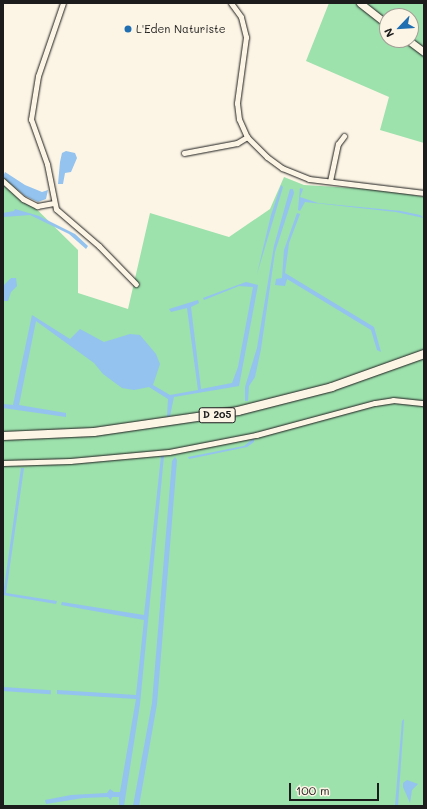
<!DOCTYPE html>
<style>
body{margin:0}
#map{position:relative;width:427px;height:809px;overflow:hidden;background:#fcf5e5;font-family:Mali,sans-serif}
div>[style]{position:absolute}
.green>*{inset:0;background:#9de1ad}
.water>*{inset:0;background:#93c3ee;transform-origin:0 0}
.roads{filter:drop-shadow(0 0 1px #1c1c1c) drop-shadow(0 0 1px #1c1c1c)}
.street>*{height:5px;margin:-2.5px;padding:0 2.5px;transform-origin:2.5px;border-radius:2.5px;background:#fcf5e5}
.secondary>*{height:7px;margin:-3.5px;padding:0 3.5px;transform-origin:3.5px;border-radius:3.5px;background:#fcf5e5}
.primary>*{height:8px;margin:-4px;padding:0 4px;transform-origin:4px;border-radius:4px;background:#fcf5e5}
.dots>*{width:11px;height:11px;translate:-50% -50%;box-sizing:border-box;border:2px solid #fcf5e5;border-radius:50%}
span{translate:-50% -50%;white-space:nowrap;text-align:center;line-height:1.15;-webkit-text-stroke:4px #fcf5e5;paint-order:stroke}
.shield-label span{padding:1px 3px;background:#fcf5e5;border:1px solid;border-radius:3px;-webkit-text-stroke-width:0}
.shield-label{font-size:10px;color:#1c1c1c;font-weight:700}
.poi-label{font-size:11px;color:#1c1c1c}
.left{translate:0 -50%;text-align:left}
.frame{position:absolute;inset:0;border:4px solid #1c1c1c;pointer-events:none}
.north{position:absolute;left:379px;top:8px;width:40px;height:40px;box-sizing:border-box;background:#fcf5e5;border:1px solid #a29e95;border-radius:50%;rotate:245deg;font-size:11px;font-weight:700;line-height:16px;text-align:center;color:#1c1c1c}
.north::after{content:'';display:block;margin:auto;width:14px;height:18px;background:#1f6fb2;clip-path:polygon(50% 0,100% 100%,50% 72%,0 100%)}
.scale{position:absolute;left:289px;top:783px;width:90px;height:18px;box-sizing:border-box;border:2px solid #1c1c1c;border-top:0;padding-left:5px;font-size:12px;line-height:14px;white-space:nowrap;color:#1c1c1c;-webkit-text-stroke:3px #fcf5e5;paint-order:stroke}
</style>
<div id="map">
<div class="green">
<div style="clip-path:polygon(evenodd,329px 3px,424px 3px,424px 143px,380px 130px,389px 97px,306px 61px,329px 3px,387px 16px,411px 16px,411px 40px,387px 40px,387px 16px)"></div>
<div style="clip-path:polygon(3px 176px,78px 250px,78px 293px,128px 309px,150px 213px,229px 237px,270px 209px,284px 177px,304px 185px,387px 190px,424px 197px,424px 806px,3px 806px)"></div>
</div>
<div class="water">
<div style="clip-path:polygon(66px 151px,75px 153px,77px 158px,71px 172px,65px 173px,63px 184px,58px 184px,60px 162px,62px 153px)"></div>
<div style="clip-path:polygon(5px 172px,25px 185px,42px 192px,48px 190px,46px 199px,38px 202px,25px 196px,3px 177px)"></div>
<div style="clip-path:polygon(281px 185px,283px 187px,257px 274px,271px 215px)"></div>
<div style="clip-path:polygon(300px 188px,303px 189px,300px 197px,318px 203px,401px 211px,420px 215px,424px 218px,396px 212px,305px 202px,300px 211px,298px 210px)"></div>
<div style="clip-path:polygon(290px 189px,293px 189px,294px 193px,275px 252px,261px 349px,255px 377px,249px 386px,248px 401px,245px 401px,245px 387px,257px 348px,274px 246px)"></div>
<div style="clip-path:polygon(15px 209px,39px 216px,75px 234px,88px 246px,86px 249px,69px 234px,30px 215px,3px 217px,3px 213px,14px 211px)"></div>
<div style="clip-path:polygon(297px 213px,300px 214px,289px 243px,285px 273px,374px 327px,381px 352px,377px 350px,371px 330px,287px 279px,285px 286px,275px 285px,276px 279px,282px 278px,284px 250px)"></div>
<div style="clip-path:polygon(11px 278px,16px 278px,17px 286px,11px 292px,8px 301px,3px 301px,3px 286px)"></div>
<div style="clip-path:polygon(246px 282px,258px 285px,239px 386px,174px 397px,170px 416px,167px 417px,168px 399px,149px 387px,134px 390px,122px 388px,103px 374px,94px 363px,36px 321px,19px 405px,66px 413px,66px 417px,3px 408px,3px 404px,13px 405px,32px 315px,70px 339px,80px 329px,104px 342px,130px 334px,140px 335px,156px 354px,160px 364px,153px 385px,170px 395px,198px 390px,187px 308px,171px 312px,169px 309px,198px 300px,199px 303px,191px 307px,201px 389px,232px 383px,238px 367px,253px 287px,239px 286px,204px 300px,203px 298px)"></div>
<div style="clip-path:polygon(254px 438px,254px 442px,247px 447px,189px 459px,188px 457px,244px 446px)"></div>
<div style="clip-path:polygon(161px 456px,164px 456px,140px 704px,124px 806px,119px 806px,119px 797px,112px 797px,111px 800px,108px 797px,83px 798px,46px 804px,45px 800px,71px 795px,107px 793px,110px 789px,114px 792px,120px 792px,136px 699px,57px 694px,57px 690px,136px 695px,144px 620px,61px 605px,62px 602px,144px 615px)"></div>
<div style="clip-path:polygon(175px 457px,177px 460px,157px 704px,139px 806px,133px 806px,152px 703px,172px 461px)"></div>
<div style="clip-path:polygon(21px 468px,24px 468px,6px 593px,57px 601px,56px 604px,3px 595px)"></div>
<div style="left:3px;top:687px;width:48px;height:4px;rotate:4deg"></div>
<div style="clip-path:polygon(404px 719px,398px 806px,395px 806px,402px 721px)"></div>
<div style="clip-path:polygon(407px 780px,418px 784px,412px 790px,410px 803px,403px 787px,403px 783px)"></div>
</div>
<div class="roads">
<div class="street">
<div style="left:63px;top:3px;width:77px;rotate:108.9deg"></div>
<div style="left:38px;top:76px;width:44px;rotate:99.2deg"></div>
<div style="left:31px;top:119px;width:48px;rotate:70.4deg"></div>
<div style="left:47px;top:164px;width:46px;rotate:78.7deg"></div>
<div style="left:56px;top:209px;width:57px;rotate:40.7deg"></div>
<div style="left:99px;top:246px;width:53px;rotate:45.8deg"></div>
<div style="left:231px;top:3px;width:17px;rotate:54deg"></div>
<div style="left:241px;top:17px;width:21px;rotate:76deg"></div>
<div style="left:246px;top:37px;width:67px;rotate:97.8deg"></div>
<div style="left:237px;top:103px;width:16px;rotate:83deg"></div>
<div style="left:239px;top:119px;width:20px;rotate:66deg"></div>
<div style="left:247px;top:137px;width:28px;rotate:45deg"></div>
<div style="left:267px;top:157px;width:19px;rotate:36deg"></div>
<div style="left:282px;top:168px;width:29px;rotate:22deg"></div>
<div style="left:309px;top:179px;width:116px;rotate:6.9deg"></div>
<div style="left:184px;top:153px;width:54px;rotate:-10.7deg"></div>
<div style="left:237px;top:143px;width:12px;rotate:-31deg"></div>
<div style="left:3px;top:181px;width:27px;rotate:42deg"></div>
<div style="left:23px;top:199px;width:16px;rotate:27deg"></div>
<div style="left:37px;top:206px;width:17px;rotate:-10deg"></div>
<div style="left:330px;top:181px;width:38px;rotate:-78deg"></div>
<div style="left:338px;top:144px;width:10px;rotate:-53deg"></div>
<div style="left:3px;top:463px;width:67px;rotate:-1.7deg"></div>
<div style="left:70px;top:461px;width:99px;rotate:-5.2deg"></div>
<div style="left:169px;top:452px;width:89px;rotate:-11.1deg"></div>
<div style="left:256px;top:435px;width:123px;rotate:-15.1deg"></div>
<div style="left:375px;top:403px;width:18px;rotate:-9deg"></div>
<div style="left:393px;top:400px;width:31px;rotate:6deg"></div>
</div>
<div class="secondary">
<div style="left:360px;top:3px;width:34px;rotate:38deg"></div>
<div style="left:408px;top:40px;width:20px;rotate:37deg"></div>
</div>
<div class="primary">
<div style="left:3px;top:436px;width:91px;rotate:-2.5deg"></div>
<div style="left:94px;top:432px;width:146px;rotate:-8.3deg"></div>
<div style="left:238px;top:411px;width:97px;rotate:-14.3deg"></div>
<div style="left:332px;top:387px;width:98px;rotate:-19.7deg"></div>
</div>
</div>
<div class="dots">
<div style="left:128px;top:29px;background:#1f6fb2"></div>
</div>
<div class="shield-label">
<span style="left:217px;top:415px">D 205</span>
</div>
<div class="poi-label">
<span class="left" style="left:136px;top:29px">L'Eden Naturiste</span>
</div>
<div class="frame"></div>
<div class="north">N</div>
<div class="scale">100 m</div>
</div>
